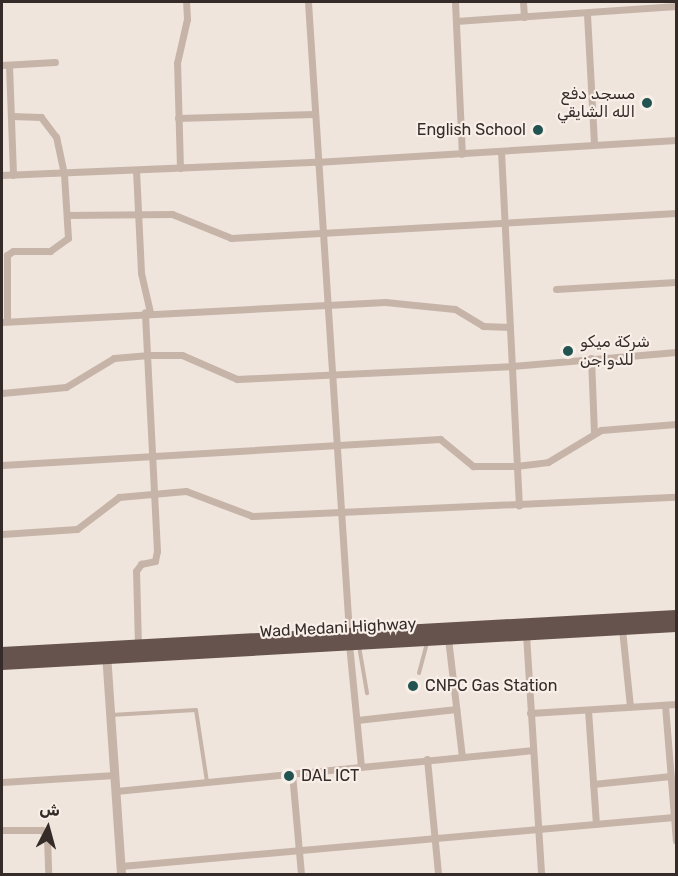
<!DOCTYPE html>
<meta charset="utf-8">
<style>
body{margin:0}
#map{position:relative;width:678px;height:876px;overflow:hidden;background:#f0e5dc;font-family:Rubik,"Noto Naskh Arabic",sans-serif}
div>[style]{position:absolute}
.service>*{height:4px;margin:-2px;padding:0 2px;transform-origin:2px;border-radius:2px;background:#c7b4a9}
.minor>*{height:7px;margin:-3.5px;padding:0 3.5px;transform-origin:3.5px;border-radius:3.5px;background:#c7b4a9}
.tertiary>*{height:9px;margin:-4.5px;padding:0 4.5px;transform-origin:4.5px;border-radius:4.5px;background:#c7b4a9}
.trunk>*{height:12px;margin:-6px;padding:0 6px;transform-origin:6px;border-radius:6px;background:#66534e}
.dots>*{width:16px;height:16px;translate:-50% -50%;box-sizing:border-box;border:3px solid #f8efe8;border-radius:50%}
span{translate:-50% -50%;white-space:nowrap;text-align:center;line-height:1.15;-webkit-text-stroke:4.5px #f8efe8;paint-order:stroke}
.poi-label{font-size:16px;color:#352b28}
.right{translate:-100% -50%;text-align:right}
.left{translate:0 -50%;text-align:left}
.street-label{font-size:16px;color:#352b28}
.frame{position:absolute;inset:0;border:3px solid #352b28;pointer-events:none}
.north{position:absolute;left:18px;top:798px;width:60px;height:60px;-webkit-text-stroke:4px #f8efe8;paint-order:stroke;rotate:6deg;font-size:16px;font-weight:700;line-height:24px;text-align:center;color:#352b28}
.north::after{content:'';display:block;margin:auto;width:21px;height:27px;background:#352b28;clip-path:polygon(50% 0,100% 100%,50% 72%,0 100%)}
</style>
<div id="map">
<div class="service">
<div style="left:359px;top:646px;width:48px;rotate:80.3deg"></div>
<div style="left:419px;top:673px;width:31px;rotate:-75deg"></div>
<div style="left:111px;top:715px;width:85px;rotate:-3.4deg"></div>
<div style="left:196px;top:710px;width:73px;rotate:81.3deg"></div>
</div>
<div class="minor">
<div style="left:308px;top:2px;width:632px;rotate:86.28deg"></div>
<div style="left:455px;top:2px;width:152px;rotate:87.4deg"></div>
<div style="left:523px;top:2px;width:15px;rotate:86deg"></div>
<div style="left:587px;top:14px;width:131px;rotate:86.9deg"></div>
<div style="left:456px;top:21px;width:221px;rotate:-3.9deg"></div>
<div style="left:2px;top:65px;width:53px;rotate:-3.2deg"></div>
<div style="left:9px;top:65px;width:110px;rotate:87.9deg"></div>
<div style="left:178px;top:118px;width:136px;rotate:-1.7deg"></div>
<div style="left:501px;top:151px;width:355px;rotate:87.1deg"></div>
<div style="left:180px;top:168px;width:105px;rotate:-91.6deg"></div>
<div style="left:177px;top:63px;width:45px;rotate:-77.2deg"></div>
<div style="left:187px;top:19px;width:17px;rotate:-93deg"></div>
<div style="left:136px;top:170px;width:103px;rotate:87.2deg"></div>
<div style="left:141px;top:273px;width:40px;rotate:77deg"></div>
<div style="left:2px;top:175px;width:314px;rotate:-2.4deg"></div>
<div style="left:316px;top:162px;width:361px;rotate:-3.5deg"></div>
<div style="left:67px;top:215px;width:105px;rotate:-0.5deg"></div>
<div style="left:172px;top:214px;width:64px;rotate:22.1deg"></div>
<div style="left:231px;top:238px;width:446px;rotate:-3.2deg"></div>
<div style="left:556px;top:289px;width:120px;rotate:-3.3deg"></div>
<div style="left:7px;top:321px;width:66px;rotate:-90deg"></div>
<div style="left:7px;top:255px;width:7px;rotate:-34deg"></div>
<div style="left:13px;top:251px;width:37px"></div>
<div style="left:50px;top:251px;width:22px;rotate:-36deg"></div>
<div style="left:68px;top:238px;width:64px;rotate:-93.6deg"></div>
<div style="left:64px;top:174px;width:38px;rotate:-102deg"></div>
<div style="left:56px;top:137px;width:25px;rotate:-127deg"></div>
<div style="left:41px;top:117px;width:30px;rotate:-178deg"></div>
<div style="left:2px;top:322px;width:384px;rotate:-3deg"></div>
<div style="left:385px;top:302px;width:70px;rotate:5.7deg"></div>
<div style="left:455px;top:309px;width:33px;rotate:31deg"></div>
<div style="left:483px;top:326px;width:27px;rotate:2deg"></div>
<div style="left:591px;top:358px;width:75px;rotate:87.7deg"></div>
<div style="left:2px;top:393px;width:64px;rotate:-5.4deg"></div>
<div style="left:66px;top:387px;width:56px;rotate:-31.1deg"></div>
<div style="left:114px;top:358px;width:32px;rotate:-5deg"></div>
<div style="left:146px;top:355px;width:36px"></div>
<div style="left:182px;top:355px;width:60px;rotate:23.6deg"></div>
<div style="left:237px;top:379px;width:275px;rotate:-2.7deg"></div>
<div style="left:512px;top:366px;width:165px;rotate:-4.9deg"></div>
<div style="left:2px;top:465px;width:439px;rotate:-3.4deg"></div>
<div style="left:440px;top:439px;width:43px;rotate:39.3deg"></div>
<div style="left:473px;top:466px;width:43px"></div>
<div style="left:516px;top:466px;width:32px;rotate:-7deg"></div>
<div style="left:548px;top:462px;width:62px;rotate:-31.1deg"></div>
<div style="left:601px;top:430px;width:75px;rotate:-4.6deg"></div>
<div style="left:2px;top:534px;width:75px;rotate:-3.8deg"></div>
<div style="left:77px;top:529px;width:53px;rotate:-37.3deg"></div>
<div style="left:119px;top:497px;width:67px;rotate:-5.1deg"></div>
<div style="left:186px;top:491px;width:71px;rotate:20.7deg"></div>
<div style="left:252px;top:516px;width:424px;rotate:-2.6deg"></div>
<div style="left:622px;top:629px;width:78px;rotate:84.1deg"></div>
<div style="left:526px;top:634px;width:240px;rotate:86.4deg"></div>
<div style="left:448px;top:638px;width:120px;rotate:83.3deg"></div>
<div style="left:349px;top:644px;width:123px;rotate:84.4deg"></div>
<div style="left:138px;top:646px;width:75px;rotate:-91.5deg"></div>
<div style="left:136px;top:571px;width:9px;rotate:-54deg"></div>
<div style="left:141px;top:564px;width:14px;rotate:-12deg"></div>
<div style="left:155px;top:561px;width:10px;rotate:-79deg"></div>
<div style="left:157px;top:551px;width:239px;rotate:-92.9deg"></div>
<div style="left:665px;top:705px;width:136px;rotate:85.4deg"></div>
<div style="left:588px;top:710px;width:114px;rotate:86deg"></div>
<div style="left:530px;top:713px;width:146px;rotate:-3.5deg"></div>
<div style="left:357px;top:720px;width:100px;rotate:-6.3deg"></div>
<div style="left:427px;top:759px;width:116px;rotate:84.5deg"></div>
<div style="left:292px;top:773px;width:101px;rotate:84.9deg"></div>
<div style="left:2px;top:782px;width:113px;rotate:-3.5deg"></div>
<div style="left:593px;top:784px;width:78px;rotate:-5.9deg"></div>
<div style="left:116px;top:791px;width:417px;rotate:-5.6deg"></div>
<div style="left:2px;top:830px;width:40px"></div>
<div style="left:42px;top:830px;width:9px;rotate:54deg"></div>
<div style="left:47px;top:837px;width:37px;rotate:88deg"></div>
<div style="left:121px;top:866px;width:555px;rotate:-5.06deg"></div>
</div>
<div class="tertiary">
<div style="left:106px;top:653px;width:222px;rotate:86.1deg"></div>
</div>
<div class="trunk">
<div style="left:2px;top:653px;width:675px;rotate:-3.14deg"></div>
<div style="left:2px;top:664px;width:675px;rotate:-3.23deg"></div>
</div>
<div class="dots">
<div style="left:647px;top:103px;background:#215351"></div>
<div style="left:538px;top:130px;background:#215351"></div>
<div style="left:568px;top:351px;background:#215351"></div>
<div style="left:413px;top:686px;background:#215351"></div>
<div style="left:289px;top:776px;background:#215351"></div>
</div>
<div class="poi-label">
<span class="right" style="left:635px;top:103px">مسجد دفع<br>الله الشايقي</span>
<span class="right" style="left:526px;top:130px">English School</span>
<span class="left" style="left:580px;top:351px">شركة ميكو<br>للدواجن</span>
<span class="left" style="left:425px;top:686px">CNPC Gas Station</span>
<span class="left" style="left:301px;top:776px">DAL ICT</span>
</div>
<div class="street-label">
<span style="left:338px;top:628px;rotate:-3deg">Wad Medani Highway</span>
</div>
<div class="frame"></div>
<div class="north">ش</div>
</div>
